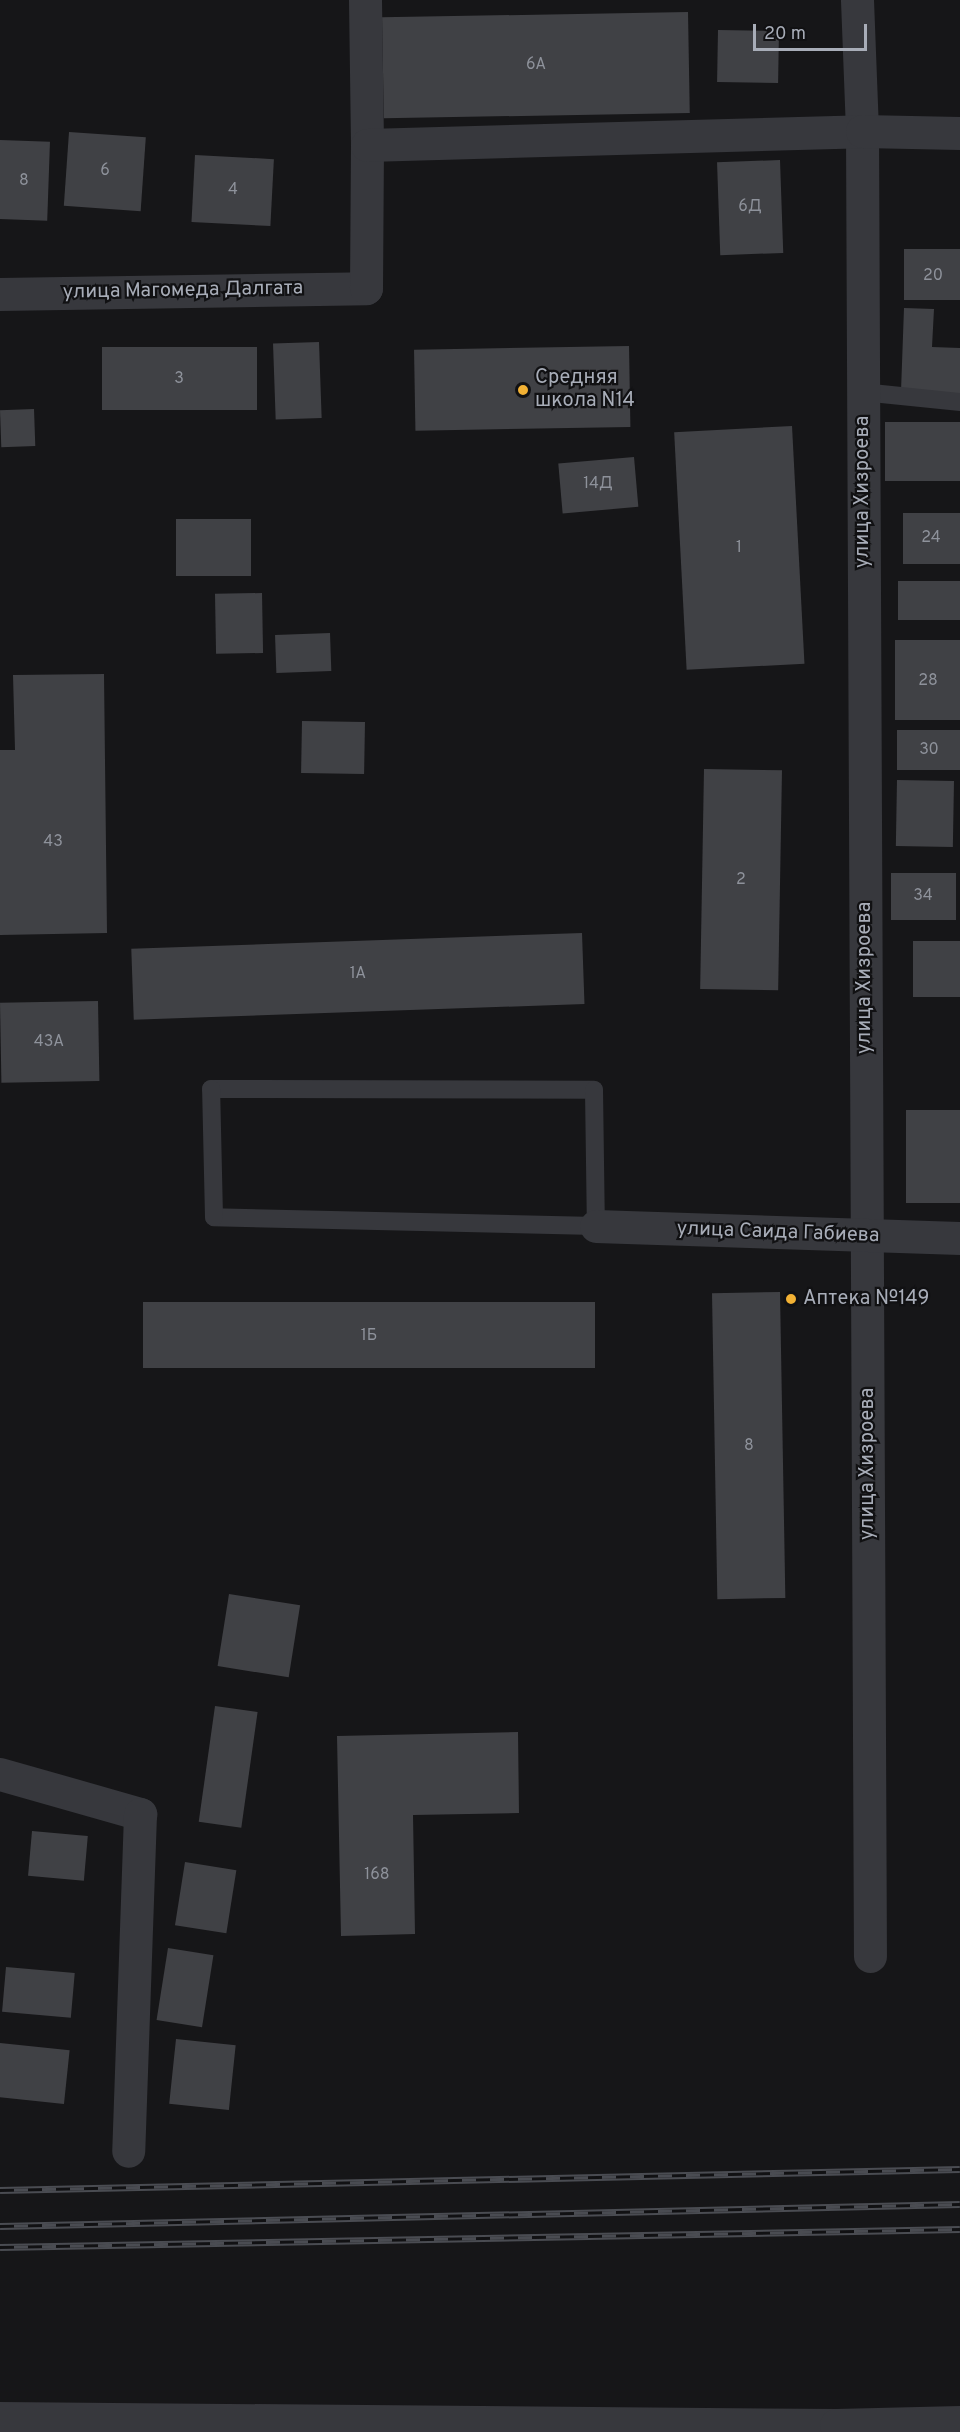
<!DOCTYPE html>
<meta charset="utf-8">
<style>
body{margin:0}
#map{position:relative;width:960px;height:2432px;overflow:hidden;background:#161618;font-family:Overpass,sans-serif}
div>[style]{position:absolute}
.building>*{inset:0;background:#404145;transform-origin:0 0}
.service>*{height:18px;margin:-9px;padding:0 9px;transform-origin:9px;border-radius:9px;background:#37383d}
.minor>*{height:33px;margin:-16.5px;padding:0 16.5px;transform-origin:16.5px;border-radius:16.5px;background:#37383d}
.rail>*{height:7px;margin-top:-3.5px;transform-origin:0;background:repeating-linear-gradient(90deg,#111113 0 14px,#4a4c52 0 28px);box-sizing:border-box;border-block:2px solid #4a4c52}
.dots>*{width:16px;height:16px;translate:-50% -50%;box-sizing:border-box;border:3px solid #111113;border-radius:50%}
span{translate:-50% -50%;white-space:nowrap;text-align:center;line-height:1.15;-webkit-text-stroke:4.5px #111113;paint-order:stroke}
.number-label{font-size:16px;color:#8e929b}
.number-label span{-webkit-text-stroke-width:0}
.street-label{font-size:20px;color:#a8adb8}
.poi-label{font-size:20px;color:#a8adb8}
.left{translate:0 -50%;text-align:left}
.scale{position:absolute;left:753px;top:24px;width:114px;height:27px;box-sizing:border-box;border:3px solid #a8adb8;border-top:0;padding-left:8px;font-size:18px;line-height:21px;white-space:nowrap;color:#a8adb8;-webkit-text-stroke:4px #111113;paint-order:stroke}
</style>
<div id="map">
<div class="building">
<div style="left:688px;top:12px;width:101px;height:306px;rotate:89deg"></div>
<div style="left:718px;top:30px;width:61px;height:52px;rotate:1deg"></div>
<div style="left:69px;top:132px;width:77px;height:74px;rotate:4deg"></div>
<div style="left:0;top:140px;width:50px;height:79px;rotate:2deg"></div>
<div style="left:195px;top:155px;width:79px;height:67px;rotate:3deg"></div>
<div style="left:780px;top:160px;width:93px;height:63px;rotate:88deg"></div>
<div style="left:960px;top:249px;width:51px;height:56px;rotate:90deg"></div>
<div style="clip-path:polygon(904px 308px,934px 309px,932px 347px,960px 348px,960px 394px,901px 391px)"></div>
<div style="left:319px;top:342px;width:76px;height:46px;rotate:88deg"></div>
<div style="left:629px;top:346px;width:81px;height:215px;rotate:89deg"></div>
<div style="left:102px;top:347px;width:155px;height:63px"></div>
<div style="left:34px;top:409px;width:37px;height:34px;rotate:88deg"></div>
<div style="left:960px;top:422px;width:59px;height:75px;rotate:90deg"></div>
<div style="left:792px;top:426px;width:238px;height:118px;rotate:87deg"></div>
<div style="left:634px;top:457px;width:50px;height:76px;rotate:85deg"></div>
<div style="left:903px;top:513px;width:57px;height:51px"></div>
<div style="left:176px;top:519px;width:75px;height:57px"></div>
<div style="left:960px;top:581px;width:39px;height:62px;rotate:90deg"></div>
<div style="left:262px;top:593px;width:60px;height:47px;rotate:89deg"></div>
<div style="left:330px;top:633px;width:38px;height:55px;rotate:88deg"></div>
<div style="left:960px;top:640px;width:80px;height:65px;rotate:90deg"></div>
<div style="clip-path:polygon(104px 674px,107px 933px,0 935px,0 750px,15px 750px,13px 675px)"></div>
<div style="left:302px;top:721px;width:63px;height:52px;rotate:1deg"></div>
<div style="left:960px;top:730px;width:40px;height:63px;rotate:90deg"></div>
<div style="left:704px;top:769px;width:78px;height:220px;rotate:1deg"></div>
<div style="left:897px;top:780px;width:57px;height:66px;rotate:1deg"></div>
<div style="left:891px;top:873px;width:65px;height:47px"></div>
<div style="left:582px;top:933px;width:71px;height:451px;rotate:88deg"></div>
<div style="left:913px;top:941px;width:47px;height:56px"></div>
<div style="left:98px;top:1001px;width:80px;height:98px;rotate:89deg"></div>
<div style="left:960px;top:1110px;width:93px;height:54px;rotate:90deg"></div>
<div style="left:780px;top:1292px;width:306px;height:68px;rotate:89deg"></div>
<div style="left:595px;top:1302px;width:66px;height:452px;rotate:90deg"></div>
<div style="left:229px;top:1594px;width:72px;height:73px;rotate:9deg"></div>
<div style="left:215px;top:1706px;width:43px;height:117px;rotate:8deg"></div>
<div style="clip-path:polygon(518px 1732px,519px 1813px,413px 1815px,415px 1934px,341px 1936px,337px 1736px)"></div>
<div style="left:32px;top:1831px;width:56px;height:45px;rotate:5deg"></div>
<div style="left:185px;top:1862px;width:52px;height:64px;rotate:9deg"></div>
<div style="left:168px;top:1948px;width:46px;height:73px;rotate:9deg"></div>
<div style="left:6px;top:1967px;width:69px;height:45px;rotate:5deg"></div>
<div style="left:176px;top:2039px;width:60px;height:65px;rotate:6deg"></div>
<div style="left:0;top:2043px;width:70px;height:54px;rotate:6deg"></div>
</div>
<div class="service">
<div style="left:862px;top:392px;width:99px;rotate:5.8deg"></div>
<div style="left:211px;top:1089px;width:383px;rotate:0.1deg"></div>
<div style="left:594px;top:1090px;width:136px;rotate:89.2deg"></div>
<div style="left:596px;top:1226px;width:382px;rotate:-178.7deg"></div>
<div style="left:214px;top:1217px;width:128px;rotate:-91.3deg"></div>
</div>
<div class="minor">
<div style="left:365px;top:0;width:145px;rotate:89.2deg"></div>
<div style="left:857px;top:0;width:131px;rotate:87.8deg"></div>
<div style="left:862px;top:131px;width:1825px;rotate:89.75deg"></div>
<div style="left:0;top:294px;width:366px;rotate:-0.9deg"></div>
<div style="left:366px;top:288px;width:143px;rotate:-89.6deg"></div>
<div style="left:367px;top:145px;width:495px;rotate:-1.6deg"></div>
<div style="left:862px;top:131px;width:98px;rotate:1.2deg"></div>
<div style="left:596px;top:1226px;width:364px;rotate:1.9deg"></div>
<div style="left:0;top:1774px;width:146px;rotate:15.9deg"></div>
<div style="left:140px;top:1814px;width:337px;rotate:92deg"></div>
<div style="left:0;top:2418px;width:836px;rotate:0.48deg"></div>
<div style="left:836px;top:2425px;width:124px;rotate:-1.4deg"></div>
</div>
<div class="rail">
<div style="left:0;top:2190px;width:960px;rotate:-1.25deg"></div>
<div style="left:0;top:2226px;width:960px;rotate:-1.31deg"></div>
<div style="left:0;top:2247px;width:960px;rotate:-1.07deg"></div>
</div>
<div class="dots">
<div style="left:523px;top:390px;background:#f2b134"></div>
<div style="left:791px;top:1299px;background:#f2b134"></div>
</div>
<div class="number-label">
<span style="left:536px;top:65px">6А</span>
<span style="left:105px;top:171px">6</span>
<span style="left:24px;top:181px">8</span>
<span style="left:233px;top:190px">4</span>
<span style="left:750px;top:207px">6Д</span>
<span style="left:933px;top:276px">20</span>
<span style="left:179px;top:379px">3</span>
<span style="left:598px;top:484px">14Д</span>
<span style="left:931px;top:538px">24</span>
<span style="left:739px;top:548px">1</span>
<span style="left:928px;top:681px">28</span>
<span style="left:929px;top:750px">30</span>
<span style="left:53px;top:842px">43</span>
<span style="left:741px;top:880px">2</span>
<span style="left:923px;top:896px">34</span>
<span style="left:358px;top:974px">1А</span>
<span style="left:49px;top:1042px">43А</span>
<span style="left:369px;top:1336px">1Б</span>
<span style="left:749px;top:1446px">8</span>
<span style="left:377px;top:1875px">168</span>
</div>
<div class="street-label">
<span style="left:183px;top:291px;rotate:-1deg">улица Магомеда Далгата</span>
<span style="left:863px;top:492px;rotate:-90deg">улица Хизроева</span>
<span style="left:865px;top:978px;rotate:-90deg">улица Хизроева</span>
<span style="left:778px;top:1233px;rotate:2deg">улица Саида Габиева</span>
<span style="left:868px;top:1464px;rotate:-90deg">улица Хизроева</span>
</div>
<div class="poi-label">
<span class="left" style="left:535px;top:390px">Средняя<br>школа N14</span>
<span class="left" style="left:803px;top:1299px">Аптека №149</span>
</div>
<div class="scale">20 m</div>
</div>
